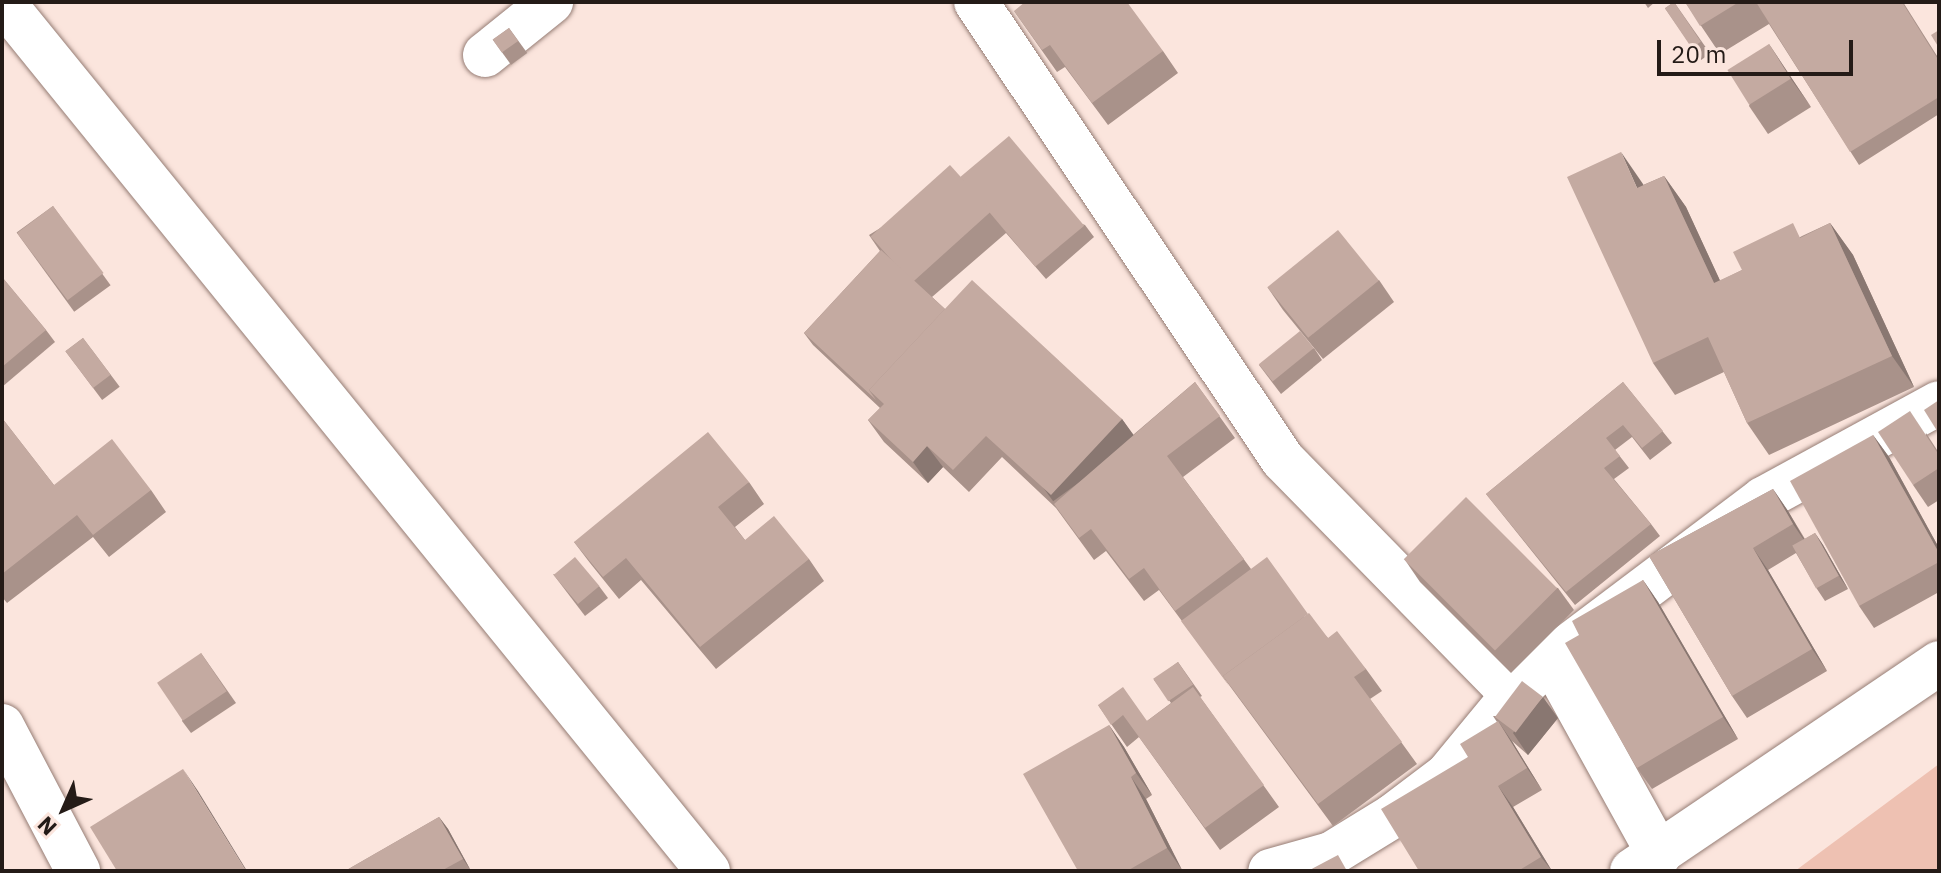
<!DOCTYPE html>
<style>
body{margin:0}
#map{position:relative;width:1941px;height:873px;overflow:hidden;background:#fbe5dd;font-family:"IBM Plex Sans",sans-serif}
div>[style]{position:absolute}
.green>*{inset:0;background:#eec1b2}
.roads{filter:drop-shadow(0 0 2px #967d75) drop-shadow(0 0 2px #967d75)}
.minor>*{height:44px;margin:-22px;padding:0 22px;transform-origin:22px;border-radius:22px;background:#fff}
.wall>*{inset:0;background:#a9928a;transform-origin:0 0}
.shaded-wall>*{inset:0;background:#897771;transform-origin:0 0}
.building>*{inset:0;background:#c4aaa1;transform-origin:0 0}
span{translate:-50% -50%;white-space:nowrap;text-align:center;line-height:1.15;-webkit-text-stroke:7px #fbe5dd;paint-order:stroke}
.frame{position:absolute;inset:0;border:4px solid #241b17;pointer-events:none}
.north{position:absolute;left:24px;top:769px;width:80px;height:80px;-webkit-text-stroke:6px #fbe5dd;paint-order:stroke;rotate:225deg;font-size:22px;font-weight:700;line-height:32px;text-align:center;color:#241b17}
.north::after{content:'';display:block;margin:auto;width:28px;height:36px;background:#241b17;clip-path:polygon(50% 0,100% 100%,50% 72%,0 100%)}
.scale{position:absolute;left:1657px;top:40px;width:196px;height:36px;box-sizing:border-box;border:4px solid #241b17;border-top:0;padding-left:10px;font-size:24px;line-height:28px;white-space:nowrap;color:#241b17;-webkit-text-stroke:6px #fbe5dd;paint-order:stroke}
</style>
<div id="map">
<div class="green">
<div style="clip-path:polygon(1939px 764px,1939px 871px,1795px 871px)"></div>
</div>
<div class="roads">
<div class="minor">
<div style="left:3px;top:2px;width:1119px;rotate:50.95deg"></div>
<div style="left:976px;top:2px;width:551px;rotate:56.17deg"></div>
<div style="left:1283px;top:460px;width:329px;rotate:45.6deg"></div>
<div style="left:1513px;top:695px;width:104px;rotate:129.5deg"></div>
<div style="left:1447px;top:775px;width:68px;rotate:142.8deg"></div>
<div style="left:1393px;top:816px;width:73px;rotate:148.5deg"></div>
<div style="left:1331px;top:854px;width:63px;rotate:164.4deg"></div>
<div style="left:485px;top:55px;width:85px;rotate:-38.8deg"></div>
<div style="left:1551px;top:659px;width:224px;rotate:61.1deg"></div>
<div style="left:1513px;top:695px;width:52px;rotate:-43.5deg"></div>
<div style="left:1551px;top:659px;width:266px;rotate:-37deg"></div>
<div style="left:1763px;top:499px;width:200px;rotate:-28.6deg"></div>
<div style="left:2px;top:726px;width:164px;rotate:62.3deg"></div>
<div style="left:1632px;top:871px;width:371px;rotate:-34.1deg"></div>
</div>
</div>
<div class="wall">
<div style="clip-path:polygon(1644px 2px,1655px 2px,1648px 8px)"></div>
<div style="left:1674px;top:2px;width:63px;height:11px;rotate:55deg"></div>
<div style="clip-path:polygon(1685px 2px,1903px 2px,1939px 59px,1939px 114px,1859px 165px,1769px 24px,1720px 54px)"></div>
<div style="clip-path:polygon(1014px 11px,1163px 51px,1178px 73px,1108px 125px,1065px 67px,1057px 72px)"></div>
<div style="left:509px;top:28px;width:31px;height:20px;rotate:54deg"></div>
<div style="clip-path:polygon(1769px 44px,1811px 107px,1768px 134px,1749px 106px)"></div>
<div style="clip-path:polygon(1664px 176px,1686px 207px,1720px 281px,1742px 270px,1802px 236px,1830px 223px,1853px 255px,1914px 387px,1769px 455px,1747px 423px,1724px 372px,1675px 395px,1653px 363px,1643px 185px)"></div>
<div style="clip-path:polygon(961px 178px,1085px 225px,1094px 237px,1046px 279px,1006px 233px,932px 297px,945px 309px,1122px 419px,1133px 435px,1195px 382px,1235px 438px,1183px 477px,1251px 569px,1328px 638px,1366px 669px,1382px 691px,1370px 699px,1417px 764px,1333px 826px,1159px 590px,1144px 601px,1106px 551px,1094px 560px,1056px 508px,1002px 457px,969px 492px,943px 467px,928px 483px,884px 442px,868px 420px,880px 408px,813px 345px,804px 333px,880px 251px,869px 235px)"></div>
<div style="left:53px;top:206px;width:98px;height:45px;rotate:54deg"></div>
<div style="clip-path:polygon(2px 277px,46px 330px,55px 342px,2px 387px)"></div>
<div style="clip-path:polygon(1379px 280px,1394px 302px,1323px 359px,1283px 310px,1268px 288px)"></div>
<div style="left:83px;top:338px;width:61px;height:22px;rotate:53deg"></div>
<div style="clip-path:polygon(1314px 348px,1322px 360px,1281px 394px,1259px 365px)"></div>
<div style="clip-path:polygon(1623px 382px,1672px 443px,1650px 460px,1632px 437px,1615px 450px,1629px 468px,1614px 479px,1651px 524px,1660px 536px,1575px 605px,1486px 494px)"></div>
<div style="clip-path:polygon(2px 418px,54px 485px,151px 490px,166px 512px,109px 557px,93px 537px,7px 603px,2px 597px)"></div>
<div style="clip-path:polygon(1926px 433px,1939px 453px,1939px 500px,1928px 507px,1913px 485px)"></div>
<div style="clip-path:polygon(1873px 435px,1889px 457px,1939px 548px,1939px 592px,1874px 628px,1859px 606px)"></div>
<div style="clip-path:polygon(749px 482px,764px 504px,735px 527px,745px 540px,809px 559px,824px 581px,716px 669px,641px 580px,619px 599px,590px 563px,574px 542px)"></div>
<div style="clip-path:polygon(1773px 489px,1788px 511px,1805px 539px,1815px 533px,1823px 545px,1848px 589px,1825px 601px,1817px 589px,1796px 553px,1768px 570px,1827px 671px,1747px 718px,1732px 696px,1649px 556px)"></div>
<div style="clip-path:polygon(1405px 560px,1558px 588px,1574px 610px,1511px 673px,1420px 582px)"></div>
<div style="clip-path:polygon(553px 574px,599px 586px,608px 598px,585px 616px)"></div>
<div style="clip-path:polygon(1643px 580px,1658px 602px,1738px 739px,1652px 789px,1637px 768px,1579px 635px)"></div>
<div style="clip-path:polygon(201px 653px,236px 703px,191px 733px,182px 721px)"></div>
<div style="clip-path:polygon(1178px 662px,1202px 696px,1200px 697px,1279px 807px,1220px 850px,1139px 737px,1127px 747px,1098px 705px,1147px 721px,1171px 703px,1154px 680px)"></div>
<div style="clip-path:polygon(1493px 716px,1558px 718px,1528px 755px,1512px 741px,1542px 790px,1513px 807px,1552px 871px,1419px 871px,1468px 757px,1497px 722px)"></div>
<div style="clip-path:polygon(1109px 725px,1124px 747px,1152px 795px,1146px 799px,1182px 870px,1181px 871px,1078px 871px)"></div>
<div style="clip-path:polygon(439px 817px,448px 829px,471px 871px,345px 871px)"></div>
</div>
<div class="shaded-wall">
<div style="clip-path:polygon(1769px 44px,1788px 73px,1811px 107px,1791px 79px)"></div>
<div style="clip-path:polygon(1621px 152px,1643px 184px,1659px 220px,1637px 188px)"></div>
<div style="clip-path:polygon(1664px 176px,1686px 207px,1736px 315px,1714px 283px)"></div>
<div style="clip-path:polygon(1830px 223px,1853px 255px,1914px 387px,1892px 356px)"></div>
<div style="left:1122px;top:419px;width:26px;height:104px;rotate:54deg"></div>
<div style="clip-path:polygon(1873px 435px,1889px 457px,1939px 548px,1939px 553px)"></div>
<div style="clip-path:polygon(927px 446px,943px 467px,928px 483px,913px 462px)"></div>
<div style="clip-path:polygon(1773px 489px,1788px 511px,1808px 546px,1793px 524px)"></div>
<div style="clip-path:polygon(1815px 533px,1823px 545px,1848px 589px,1839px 576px)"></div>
<div style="clip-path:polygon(1753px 548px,1768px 570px,1827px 671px,1812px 649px)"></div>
<div style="clip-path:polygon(1643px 580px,1658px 602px,1738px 739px,1723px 717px)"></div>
<div style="clip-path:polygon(1543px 697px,1558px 718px,1528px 755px,1513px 733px)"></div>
<div style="clip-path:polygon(1498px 721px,1513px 743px,1542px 790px,1527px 768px)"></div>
<div style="clip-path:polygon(1109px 725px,1124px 747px,1152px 795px,1136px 773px)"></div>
<div style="clip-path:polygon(183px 769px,198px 791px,247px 871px,246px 871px)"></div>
<div style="clip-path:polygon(1131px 777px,1146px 799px,1182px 870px,1167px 848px)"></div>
<div style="clip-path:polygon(1498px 786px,1513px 807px,1552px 871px,1541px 857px)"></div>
<div style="clip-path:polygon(439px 817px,448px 829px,471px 871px,463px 859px)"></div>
</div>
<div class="building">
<div style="clip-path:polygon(1025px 2px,1127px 2px,1163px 51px,1092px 103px,1050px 45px,1042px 50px,1014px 11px)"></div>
<div style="left:1674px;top:2px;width:48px;height:11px;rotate:56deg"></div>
<div style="clip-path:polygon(1685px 2px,1739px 2px,1700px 26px)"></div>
<div style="clip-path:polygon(1756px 2px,1902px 2px,1939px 61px,1939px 97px,1850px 152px)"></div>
<div style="left:509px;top:28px;width:16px;height:20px;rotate:55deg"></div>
<div style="clip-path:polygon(1939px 30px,1939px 48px,1931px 35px)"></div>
<div style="left:1769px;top:44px;width:41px;height:49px;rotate:58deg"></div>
<div style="left:1009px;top:136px;width:117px;height:64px;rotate:50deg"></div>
<div style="clip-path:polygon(1621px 152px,1637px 188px,1664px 176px,1714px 283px,1742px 270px,1733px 252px,1793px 223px,1800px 238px,1830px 223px,1892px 356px,1747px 423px,1708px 337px,1653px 363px,1567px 177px)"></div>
<div style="left:950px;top:165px;width:62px;height:107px;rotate:48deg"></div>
<div style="left:53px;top:206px;width:84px;height:45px;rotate:53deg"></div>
<div style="left:1338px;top:230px;width:65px;height:91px;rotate:51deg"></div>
<div style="clip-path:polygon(881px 250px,945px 309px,869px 390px,876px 400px,804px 333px)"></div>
<div style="clip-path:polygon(2px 277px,46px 330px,2px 367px)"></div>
<div style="clip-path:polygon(972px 280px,1122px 419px,1051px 495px,986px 436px,953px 470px,927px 446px,913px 462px,868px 420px,884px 404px,869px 390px)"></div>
<div style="left:1300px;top:331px;width:22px;height:53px;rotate:51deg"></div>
<div style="left:83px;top:338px;width:46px;height:22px;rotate:53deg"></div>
<div style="clip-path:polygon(1195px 382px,1220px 416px,1167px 456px,1244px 559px,1175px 611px,1144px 568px,1129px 579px,1091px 529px,1079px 538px,1054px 504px)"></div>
<div style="clip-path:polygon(1623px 382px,1663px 431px,1642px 448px,1623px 425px,1606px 438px,1620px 456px,1604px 468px,1651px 524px,1566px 592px,1486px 494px)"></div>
<div style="clip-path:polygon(1939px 400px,1939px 434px,1924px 410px)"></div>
<div style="clip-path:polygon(1910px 411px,1939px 455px,1939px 468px,1913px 485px,1878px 432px)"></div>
<div style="clip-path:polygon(2px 418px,54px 485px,112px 439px,151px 490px,93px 535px,77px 515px,2px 574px)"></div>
<div style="clip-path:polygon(708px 432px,749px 482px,718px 507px,745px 540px,774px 516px,809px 559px,700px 647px,626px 558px,603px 577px,574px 542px)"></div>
<div style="clip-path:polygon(1873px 435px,1939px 553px,1939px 562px,1859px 606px,1790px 481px)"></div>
<div style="clip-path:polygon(1773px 489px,1793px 524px,1753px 548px,1812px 649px,1732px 696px,1649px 556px)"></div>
<div style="left:1466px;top:497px;width:129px;height:88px;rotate:45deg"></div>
<div style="left:1815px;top:533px;width:49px;height:26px;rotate:61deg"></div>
<div style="left:575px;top:557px;width:38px;height:28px;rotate:50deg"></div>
<div style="clip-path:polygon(1267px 557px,1308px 614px,1223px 676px,1229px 686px,1181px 621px)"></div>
<div style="clip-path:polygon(1643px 580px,1723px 717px,1637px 768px,1565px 643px,1579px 635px,1572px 621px)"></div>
<div style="clip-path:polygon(1309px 613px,1328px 638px,1337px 631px,1366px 669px,1354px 677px,1402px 742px,1318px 804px,1223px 676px)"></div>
<div style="left:201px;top:653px;width:46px;height:53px;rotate:56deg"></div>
<div style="left:1178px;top:662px;width:27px;height:30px;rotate:56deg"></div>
<div style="left:1522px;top:681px;width:26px;height:45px;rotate:37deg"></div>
<div style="clip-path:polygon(1123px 687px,1147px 721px,1193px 687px,1264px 785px,1205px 828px,1123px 715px,1111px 725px,1098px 705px)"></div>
<div style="clip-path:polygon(1498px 721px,1527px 768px,1498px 786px,1541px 857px,1518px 871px,1419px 871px,1381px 809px,1468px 757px,1460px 744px)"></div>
<div style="clip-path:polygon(1109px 725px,1136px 773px,1131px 777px,1167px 848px,1127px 871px,1109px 871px,1108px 869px,1105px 871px,1078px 871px,1023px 774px)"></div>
<div style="clip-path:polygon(183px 769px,246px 871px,117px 871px,90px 827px)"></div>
<div style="clip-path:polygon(439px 817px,463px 859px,441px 871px,345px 871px)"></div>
<div style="clip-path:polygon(1338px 855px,1347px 871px,1308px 871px)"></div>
</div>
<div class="frame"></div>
<div class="north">N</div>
<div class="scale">20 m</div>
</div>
